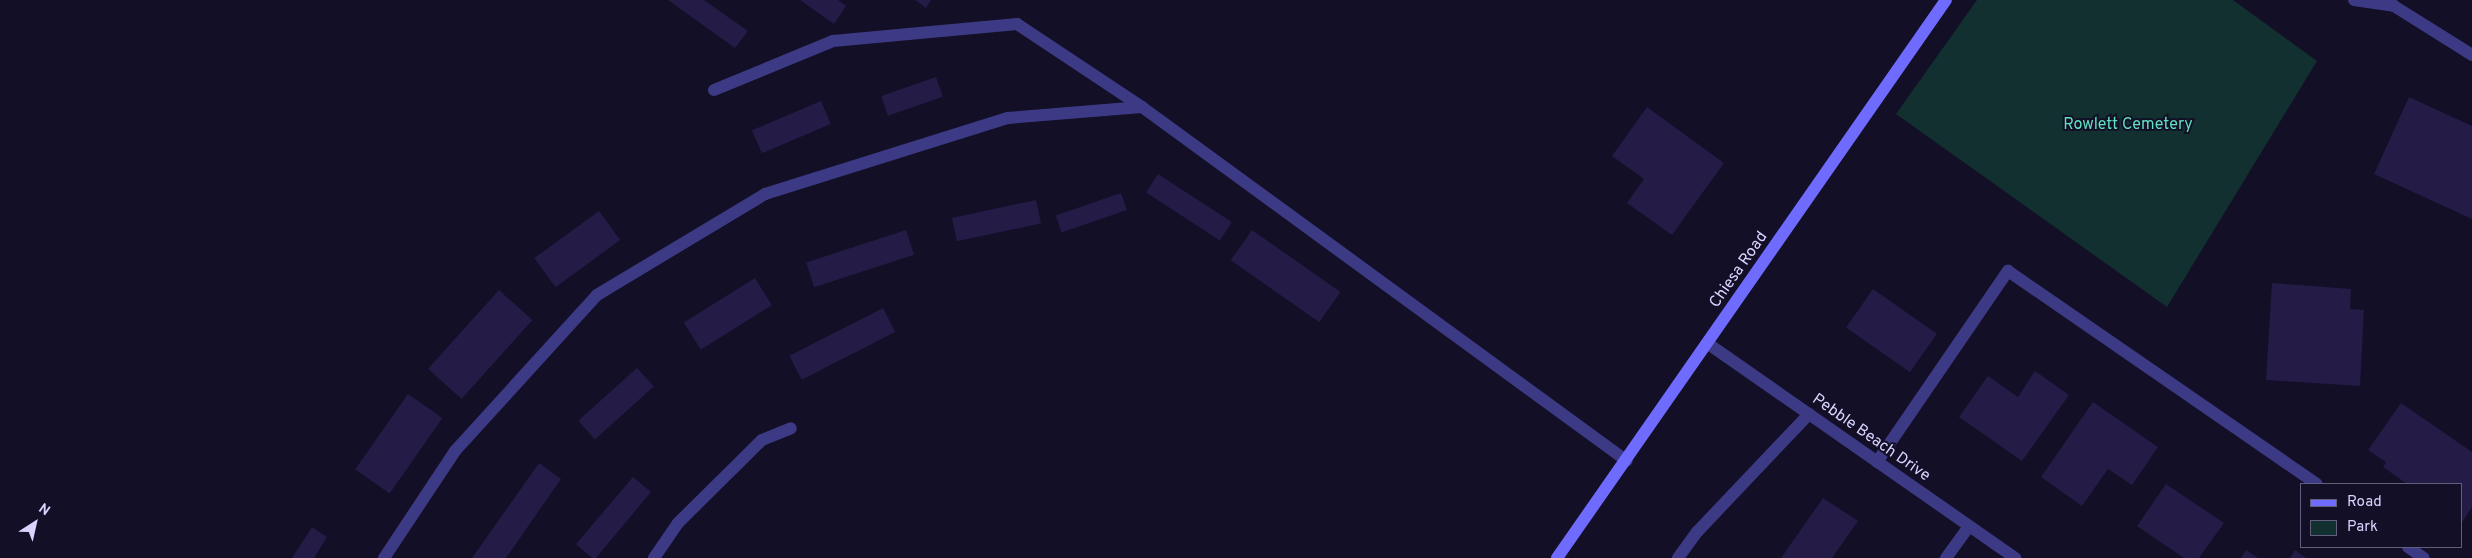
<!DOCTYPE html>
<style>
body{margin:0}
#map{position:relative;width:2472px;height:558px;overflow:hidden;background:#130f26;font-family:Overpass,sans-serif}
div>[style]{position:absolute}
.green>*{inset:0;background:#12302f}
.building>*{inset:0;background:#241b47;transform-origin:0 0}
.lane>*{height:12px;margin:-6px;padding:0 6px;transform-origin:6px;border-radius:6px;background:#3d3a85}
.street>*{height:12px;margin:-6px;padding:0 6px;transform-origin:6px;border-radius:6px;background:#3d3a85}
.secondary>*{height:12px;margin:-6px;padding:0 6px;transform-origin:6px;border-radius:6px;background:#6f6bff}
span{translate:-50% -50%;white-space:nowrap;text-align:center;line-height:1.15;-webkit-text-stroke:4px #130f26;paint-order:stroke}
.park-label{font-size:16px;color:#5fe0c0}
.street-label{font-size:16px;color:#d9d4ff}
.legend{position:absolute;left:2300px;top:483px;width:162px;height:65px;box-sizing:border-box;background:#130f26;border:1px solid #625e7d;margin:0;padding:6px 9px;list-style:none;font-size:15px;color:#d9d4ff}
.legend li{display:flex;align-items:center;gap:10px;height:25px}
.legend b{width:25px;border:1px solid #625e7d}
.north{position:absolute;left:10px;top:498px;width:50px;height:50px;-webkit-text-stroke:4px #130f26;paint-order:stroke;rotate:35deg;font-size:14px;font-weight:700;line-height:20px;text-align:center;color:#d9d4ff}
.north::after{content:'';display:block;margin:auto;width:18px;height:22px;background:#d9d4ff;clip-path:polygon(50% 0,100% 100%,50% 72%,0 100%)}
</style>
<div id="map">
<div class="green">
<div style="clip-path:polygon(1977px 0,2233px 0,2317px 61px,2167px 307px,1896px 114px)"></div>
</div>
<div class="building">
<div style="clip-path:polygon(668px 0,704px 0,748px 31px,735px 48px)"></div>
<div style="clip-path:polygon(800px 0,838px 0,846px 6px,834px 24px)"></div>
<div style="clip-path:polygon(915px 0,931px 0,926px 8px)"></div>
<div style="left:936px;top:77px;width:21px;height:58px;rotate:71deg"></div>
<div style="clip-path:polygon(2409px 97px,2472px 126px,2472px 219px,2374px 174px)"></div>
<div style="left:821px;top:101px;width:25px;height:75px;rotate:67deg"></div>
<div style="clip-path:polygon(1647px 107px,1724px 163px,1672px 235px,1627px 203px,1644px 179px,1612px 156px)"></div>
<div style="left:1158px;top:174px;width:88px;height:22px;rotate:33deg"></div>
<div style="left:1121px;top:193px;width:18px;height:69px;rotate:71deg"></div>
<div style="left:1036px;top:200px;width:24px;height:86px;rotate:78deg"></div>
<div style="left:599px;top:211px;width:36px;height:80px;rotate:54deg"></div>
<div style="left:906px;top:230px;width:26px;height:105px;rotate:72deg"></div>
<div style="left:1252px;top:230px;width:108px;height:37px;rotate:35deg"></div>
<div style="left:755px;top:278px;width:32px;height:84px;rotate:58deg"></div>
<div style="clip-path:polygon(2272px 283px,2351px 289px,2350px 309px,2364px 310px,2360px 386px,2266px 380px)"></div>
<div style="left:1873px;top:289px;width:78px;height:47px;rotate:35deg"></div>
<div style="left:499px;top:290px;width:45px;height:106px;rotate:42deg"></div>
<div style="left:883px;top:308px;width:27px;height:105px;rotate:63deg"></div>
<div style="left:637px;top:368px;width:25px;height:79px;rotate:48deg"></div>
<div style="clip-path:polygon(2035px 371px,2069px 395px,2022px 461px,1959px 417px,1988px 376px,2018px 397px)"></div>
<div style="left:408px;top:394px;width:42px;height:92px;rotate:35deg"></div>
<div style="clip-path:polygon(2093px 402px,2158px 447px,2132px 485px,2108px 469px,2082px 506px,2041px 477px)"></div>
<div style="clip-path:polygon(2401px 403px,2472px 452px,2472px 507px,2461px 524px,2461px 484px,2407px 484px,2383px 467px,2386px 462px,2368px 450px)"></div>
<div style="clip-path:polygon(539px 463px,561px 479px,506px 558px,472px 558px)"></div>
<div style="clip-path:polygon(633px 477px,651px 492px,596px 558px,592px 558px,576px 544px)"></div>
<div style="clip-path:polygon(2166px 484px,2224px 523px,2199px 558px,2184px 558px,2137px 526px)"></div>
<div style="clip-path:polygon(1823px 498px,1858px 521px,1832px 558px,1781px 558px)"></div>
<div style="clip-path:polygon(312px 527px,327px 537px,314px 558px,292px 558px)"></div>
<div style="clip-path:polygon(2246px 550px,2258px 558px,2241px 558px)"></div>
<div style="clip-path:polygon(2295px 550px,2306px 558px,2290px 558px)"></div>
</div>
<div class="lane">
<div style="left:1877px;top:462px;width:232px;rotate:-55.6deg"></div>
<div style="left:2008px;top:271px;width:375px;rotate:34.6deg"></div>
<div style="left:2408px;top:547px;width:19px;rotate:35deg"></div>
<div style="left:1678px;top:558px;width:32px;rotate:-54deg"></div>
<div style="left:1697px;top:532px;width:163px;rotate:-46.5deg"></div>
</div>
<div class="street">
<div style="left:2354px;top:0;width:40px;rotate:8.5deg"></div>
<div style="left:2394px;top:6px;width:7px;rotate:-135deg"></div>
<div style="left:2394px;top:6px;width:92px;rotate:32.1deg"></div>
<div style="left:714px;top:90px;width:129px;rotate:-22.4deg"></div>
<div style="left:833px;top:41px;width:185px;rotate:-5.3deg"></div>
<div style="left:1017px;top:24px;width:150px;rotate:33.6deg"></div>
<div style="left:1707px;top:343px;width:376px;rotate:34.9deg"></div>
<div style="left:384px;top:558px;width:128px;rotate:-56.4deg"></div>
<div style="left:455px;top:451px;width:211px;rotate:-47.7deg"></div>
<div style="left:597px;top:295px;width:196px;rotate:-31deg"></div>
<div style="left:765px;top:194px;width:255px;rotate:-17.4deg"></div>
<div style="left:1008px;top:118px;width:134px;rotate:-4.7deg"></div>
<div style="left:1142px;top:107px;width:600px;rotate:36.13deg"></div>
<div style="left:654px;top:558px;width:42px;rotate:-55.6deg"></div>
<div style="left:678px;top:523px;width:118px;rotate:-44.7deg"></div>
<div style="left:762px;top:440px;width:31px;rotate:-22deg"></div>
<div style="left:1946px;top:558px;width:39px;rotate:-54deg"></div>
</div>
<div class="secondary">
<div style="left:1557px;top:558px;width:680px;rotate:-55.12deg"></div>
</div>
<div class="park-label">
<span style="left:2128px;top:125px">Rowlett Cemetery</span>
</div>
<div class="street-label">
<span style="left:1739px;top:270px;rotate:-55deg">Chiesa Road</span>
<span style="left:1871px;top:438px;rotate:35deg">Pebble Beach Drive</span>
</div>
<ul class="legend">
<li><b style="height:6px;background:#6f6bff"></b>Road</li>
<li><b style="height:14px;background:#12302f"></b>Park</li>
</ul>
<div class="north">N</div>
</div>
